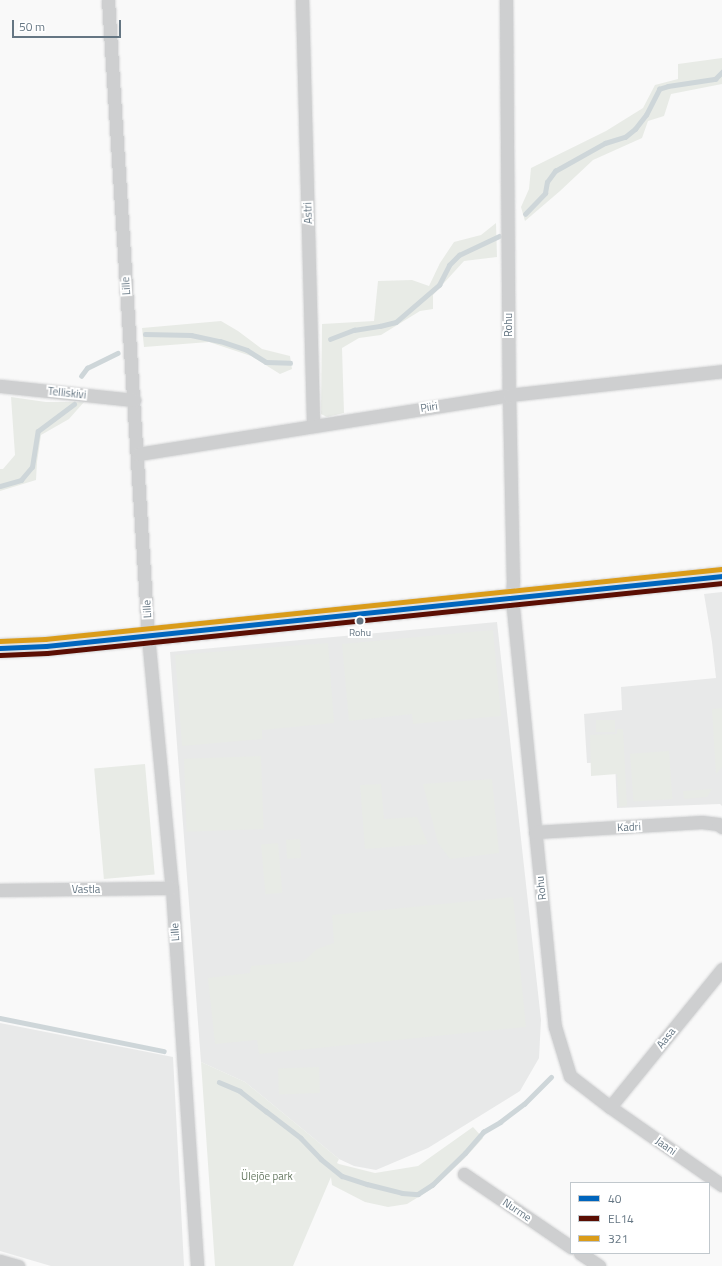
<!DOCTYPE html>
<meta charset="utf-8">
<style>
body{margin:0}
#map{position:relative;width:722px;height:1266px;overflow:hidden;background:#f9f9f9;font-family:"Titillium Web",sans-serif}
div>[style]{position:absolute}
.built>*{inset:0;background:#e8e9e9}
.green>*{inset:0;background:#e8ebe6;transform-origin:0 0}
.stream>*{height:4.5px;margin:-2.25px;padding:0 2.25px;transform-origin:2.25px;border-radius:2.25px;background:#ced6d9}
.roads{filter:drop-shadow(0 0 1px #d5d6d7) drop-shadow(0 0 1px #d5d6d7)}
.street>*{height:13px;margin:-6.5px;padding:0 6.5px;transform-origin:6.5px;border-radius:6.5px;background:#cecfd0}
.secondary>*{height:19px;margin:-9.5px;padding:0 9.5px;transform-origin:9.5px;border-radius:9.5px;background:#e1e2e2}
.bus-1>*{height:5px;margin:-2.5px;padding:0 2.5px;transform-origin:2.5px;border-radius:2.5px;background:#0065bd}
.bus-2>*{height:5px;margin:-2.5px;padding:0 2.5px;transform-origin:2.5px;border-radius:2.5px;background:#5a0e03}
.bus-3>*{height:5px;margin:-2.5px;padding:0 2.5px;transform-origin:2.5px;border-radius:2.5px;background:#da9c1a}
.dots>*{width:11px;height:11px;translate:-50% -50%;box-sizing:border-box;border:2px solid #fff;border-radius:50%}
span{translate:-50% -50%;white-space:nowrap;text-align:center;line-height:1.15;-webkit-text-stroke:4px #fff;paint-order:stroke}
.bus-label{font-size:10px;color:#657683}
.street-label{font-size:11px;color:#657683}
.park-label{font-size:11px;color:#687a64}
.legend{position:absolute;left:570px;top:1182px;width:140px;height:72px;box-sizing:border-box;background:#fff;border:1px solid #c1c8cd;margin:0;padding:5px 7px;list-style:none;font-size:12px;color:#657683}
.legend li{display:flex;align-items:center;gap:8px;height:20px}
.legend b{width:20px;border:1px solid #c1c8cd}
.scale{position:absolute;left:12px;top:20px;width:109px;height:18px;box-sizing:border-box;border:2px solid #657683;border-top:0;padding-left:5px;font-size:12px;line-height:14px;white-space:nowrap;color:#657683;-webkit-text-stroke:3px #fff;paint-order:stroke}
</style>
<div id="map">
<div class="built">
<div style="clip-path:polygon(722px 592px,722px 806px,720px 804px,617px 808px,615px 762px,587px 763px,584px 714px,622px 710px,621px 687px,716px 678px,712px 642px,704px 594px)"></div>
<div style="clip-path:polygon(497px 622px,541px 1020px,539px 1058px,520px 1091px,428px 1148px,376px 1170px,354px 1166px,339px 1159px,245px 1082px,201px 1062px,170px 652px)"></div>
<div style="clip-path:polygon(0 1023px,173px 1057px,184px 1266px,51px 1266px,0 1251px)"></div>
</div>
<div class="green">
<div style="clip-path:polygon(722px 58px,722px 84px,671px 94px,664px 116px,648px 121px,642px 138px,593px 160px,560px 191px,525px 221px,521px 207px,529px 189px,531px 168px,606px 131px,643px 108px,655px 85px,678px 79px,678px 64px)"></div>
<div style="clip-path:polygon(496px 223px,497px 257px,464px 261px,433px 295px,433px 309px,420px 311px,381px 335px,359px 338px,342px 348px,344px 413px,327px 417px,321px 414px,322px 324px,374px 321px,378px 281px,412px 280px,429px 286px,440px 263px,454px 242px,481px 235px)"></div>
<div style="clip-path:polygon(221px 321px,238px 331px,262px 349px,290px 356px,292px 369px,280px 374px,251px 356px,209px 342px,144px 347px,142px 328px)"></div>
<div style="clip-path:polygon(11px 397px,46px 402px,84px 402px,69px 419px,41px 435px,37px 462px,36px 480px,0 491px,0 469px,3px 469px,15px 455px)"></div>
<div style="clip-path:polygon(493px 630px,501px 716px,413px 724px,412px 714px,349px 721px,342px 644px)"></div>
<div style="clip-path:polygon(328px 643px,334px 723px,262px 730px,262px 739px,182px 746px,175px 655px)"></div>
<div style="clip-path:polygon(722px 708px,722px 767px,716px 774px,712px 709px)"></div>
<div style="left:615px;top:720px;width:12px;height:19px;rotate:90deg"></div>
<div style="clip-path:polygon(617px 729px,623px 729px,627px 806px,619px 807px,617px 774px,591px 776px,590px 735px,617px 734px)"></div>
<div style="left:669px;top:751px;width:48px;height:39px;rotate:86deg"></div>
<div style="left:261px;top:756px;width:73px;height:77px;rotate:88deg"></div>
<div style="left:145px;top:764px;width:111px;height:51px;rotate:85deg"></div>
<div style="clip-path:polygon(492px 779px,499px 853px,450px 859px,438px 843px,423px 784px)"></div>
<div style="clip-path:polygon(381px 784px,384px 819px,417px 817px,428px 844px,365px 849px,360px 785px)"></div>
<div style="clip-path:polygon(712px 789px,707px 797px,684px 799px,683px 791px)"></div>
<div style="left:300px;top:839px;width:19px;height:14px;rotate:87deg"></div>
<div style="left:278px;top:843px;width:50px;height:17px;rotate:85deg"></div>
<div style="clip-path:polygon(513px 897px,526px 1027px,259px 1054px,257px 1040px,215px 1044px,208px 978px,250px 973px,251px 966px,304px 961px,317px 949px,334px 943px,332px 915px)"></div>
<div style="clip-path:polygon(201px 1062px,245px 1082px,339px 1159px,337px 1163px,339px 1164px,375px 1173px,418px 1166px,473px 1127px,483px 1138px,465px 1158px,433px 1188px,407px 1204px,388px 1207px,365px 1202px,332px 1185px,331px 1177px,293px 1266px,215px 1266px)"></div>
<div style="left:319px;top:1067px;width:26px;height:41px;rotate:88deg"></div>
</div>
<div class="stream">
<div style="left:525px;top:214px;width:29px;rotate:-46deg"></div>
<div style="left:545px;top:193px;width:11px;rotate:-80deg"></div>
<div style="left:547px;top:182px;width:14px;rotate:-54deg"></div>
<div style="left:555px;top:171px;width:57px;rotate:-29.2deg"></div>
<div style="left:605px;top:143px;width:21px;rotate:-17deg"></div>
<div style="left:625px;top:137px;width:13px;rotate:-39deg"></div>
<div style="left:635px;top:129px;width:18px;rotate:-52deg"></div>
<div style="left:646px;top:115px;width:29px;rotate:-63deg"></div>
<div style="left:659px;top:89px;width:9px;rotate:-18deg"></div>
<div style="left:668px;top:86px;width:48px;rotate:-8.5deg"></div>
<div style="left:715px;top:79px;width:10px;rotate:-45deg"></div>
<div style="left:145px;top:334px;width:46px;rotate:1.2deg"></div>
<div style="left:191px;top:335px;width:30px;rotate:12deg"></div>
<div style="left:220px;top:341px;width:28px;rotate:18deg"></div>
<div style="left:247px;top:350px;width:22px;rotate:32deg"></div>
<div style="left:266px;top:362px;width:24px;rotate:2deg"></div>
<div style="left:330px;top:339px;width:26px;rotate:-21deg"></div>
<div style="left:354px;top:330px;width:26px;rotate:-9deg"></div>
<div style="left:380px;top:326px;width:16px;rotate:-14deg"></div>
<div style="left:396px;top:322px;width:57px;rotate:-40.7deg"></div>
<div style="left:439px;top:285px;width:22px;rotate:-63deg"></div>
<div style="left:449px;top:265px;width:14px;rotate:-45deg"></div>
<div style="left:459px;top:255px;width:44px;rotate:-25.4deg"></div>
<div style="left:81px;top:376px;width:10px;rotate:-53deg"></div>
<div style="left:87px;top:368px;width:34px;rotate:-26deg"></div>
<div style="left:0;top:486px;width:22px;rotate:-16deg"></div>
<div style="left:21px;top:480px;width:17px;rotate:-50deg"></div>
<div style="left:32px;top:467px;width:36px;rotate:-81deg"></div>
<div style="left:38px;top:431px;width:45px;rotate:-36.9deg"></div>
<div style="left:0;top:1018px;width:167px;rotate:11.4deg"></div>
<div style="left:219px;top:1082px;width:23px;rotate:23deg"></div>
<div style="left:240px;top:1091px;width:33px;rotate:38deg"></div>
<div style="left:266px;top:1111px;width:44px;rotate:37.6deg"></div>
<div style="left:301px;top:1138px;width:29px;rotate:46deg"></div>
<div style="left:321px;top:1159px;width:27px;rotate:39deg"></div>
<div style="left:342px;top:1176px;width:26px;rotate:18deg"></div>
<div style="left:367px;top:1184px;width:36px;rotate:14deg"></div>
<div style="left:402px;top:1193px;width:16px;rotate:4deg"></div>
<div style="left:418px;top:1194px;width:17px;rotate:-33deg"></div>
<div style="left:432px;top:1185px;width:46px;rotate:-44.1deg"></div>
<div style="left:465px;top:1153px;width:28px;rotate:-49deg"></div>
<div style="left:483px;top:1132px;width:20px;rotate:-30deg"></div>
<div style="left:500px;top:1122px;width:30px;rotate:-37deg"></div>
<div style="left:524px;top:1104px;width:38px;rotate:-45deg"></div>
</div>
<div class="roads">
<div class="street">
<div style="left:108px;top:0;width:637px;rotate:86.4deg"></div>
<div style="left:148px;top:636px;width:253px;rotate:84.6deg"></div>
<div style="left:172px;top:888px;width:379px;rotate:86.2deg"></div>
<div style="left:302px;top:0;width:425px;rotate:88.5deg"></div>
<div style="left:506px;top:0;width:395px;rotate:89.6deg"></div>
<div style="left:509px;top:395px;width:185px;rotate:88.8deg"></div>
<div style="left:513px;top:580px;width:18px;rotate:93deg"></div>
<div style="left:512px;top:598px;width:431px;rotate:84.3deg"></div>
<div style="left:555px;top:1027px;width:51px;rotate:73deg"></div>
<div style="left:570px;top:1076px;width:51px;rotate:37.8deg"></div>
<div style="left:610px;top:1107px;width:136px;rotate:34.9deg"></div>
<div style="left:0;top:386px;width:135px;rotate:6deg"></div>
<div style="left:138px;top:454px;width:376px;rotate:-9deg"></div>
<div style="left:509px;top:395px;width:214px;rotate:-6.4deg"></div>
<div style="left:535px;top:832px;width:167px;rotate:-3.4deg"></div>
<div style="left:702px;top:822px;width:16px;rotate:7deg"></div>
<div style="left:718px;top:824px;width:5px;rotate:37deg"></div>
<div style="left:0;top:890px;width:172px;rotate:-0.7deg"></div>
<div style="left:610px;top:1107px;width:178px;rotate:-50.9deg"></div>
<div style="left:464px;top:1174px;width:130px;rotate:34.3deg"></div>
<div style="left:580px;top:1253px;width:23px;rotate:34deg"></div>
<div style="left:0;top:1261px;width:19px;rotate:16deg"></div>
</div>
<div class="secondary">
<div style="left:0;top:648px;width:46px;rotate:-2.5deg"></div>
<div style="left:46px;top:646px;width:80px;rotate:-5.7deg"></div>
<div style="left:126px;top:638px;width:599px;rotate:-5.94deg"></div>
</div>
</div>
<div class="bus-1">
<div style="left:0;top:648px;width:46px;rotate:-2.5deg"></div>
<div style="left:46px;top:646px;width:680px;rotate:-5.91deg"></div>
</div>
<div class="bus-2">
<div style="left:0;top:655px;width:47px;rotate:-2.4deg"></div>
<div style="left:47px;top:653px;width:679px;rotate:-5.92deg"></div>
</div>
<div class="bus-3">
<div style="left:0;top:641px;width:45px;rotate:-2.5deg"></div>
<div style="left:45px;top:639px;width:680px;rotate:-5.91deg"></div>
</div>
<div class="dots">
<div style="left:360px;top:621px;background:#657683"></div>
</div>
<div class="bus-label">
<span style="left:360px;top:633px">Rohu</span>
</div>
<div class="street-label">
<span style="left:308px;top:213px;rotate:-92deg">Astri</span>
<span style="left:126px;top:286px;rotate:-94deg">Lille</span>
<span style="left:508px;top:325px;rotate:-90deg">Rohu</span>
<span style="left:67px;top:393px;rotate:6deg">Telliskivi</span>
<span style="left:429px;top:407px;rotate:-9deg">Piiri</span>
<span style="left:147px;top:609px;rotate:-93deg">Lille</span>
<span style="left:629px;top:827px;rotate:-3deg">Kadri</span>
<span style="left:541px;top:888px;rotate:-96deg">Rohu</span>
<span style="left:86px;top:889px">Vastla</span>
<span style="left:175px;top:932px;rotate:-94deg">Lille</span>
<span style="left:666px;top:1038px;rotate:-51deg">Aasa</span>
<span style="left:666px;top:1146px;rotate:35deg">Jaani</span>
<span style="left:517px;top:1210px;rotate:34deg">Nurme</span>
</div>
<div class="park-label">
<span style="left:267px;top:1176px">Ülejõe park</span>
</div>
<ul class="legend">
<li><b style="height:5px;background:#0065bd"></b>40</li>
<li><b style="height:5px;background:#5a0e03"></b>EL14</li>
<li><b style="height:5px;background:#da9c1a"></b>321</li>
</ul>
<div class="scale">50 m</div>
</div>
